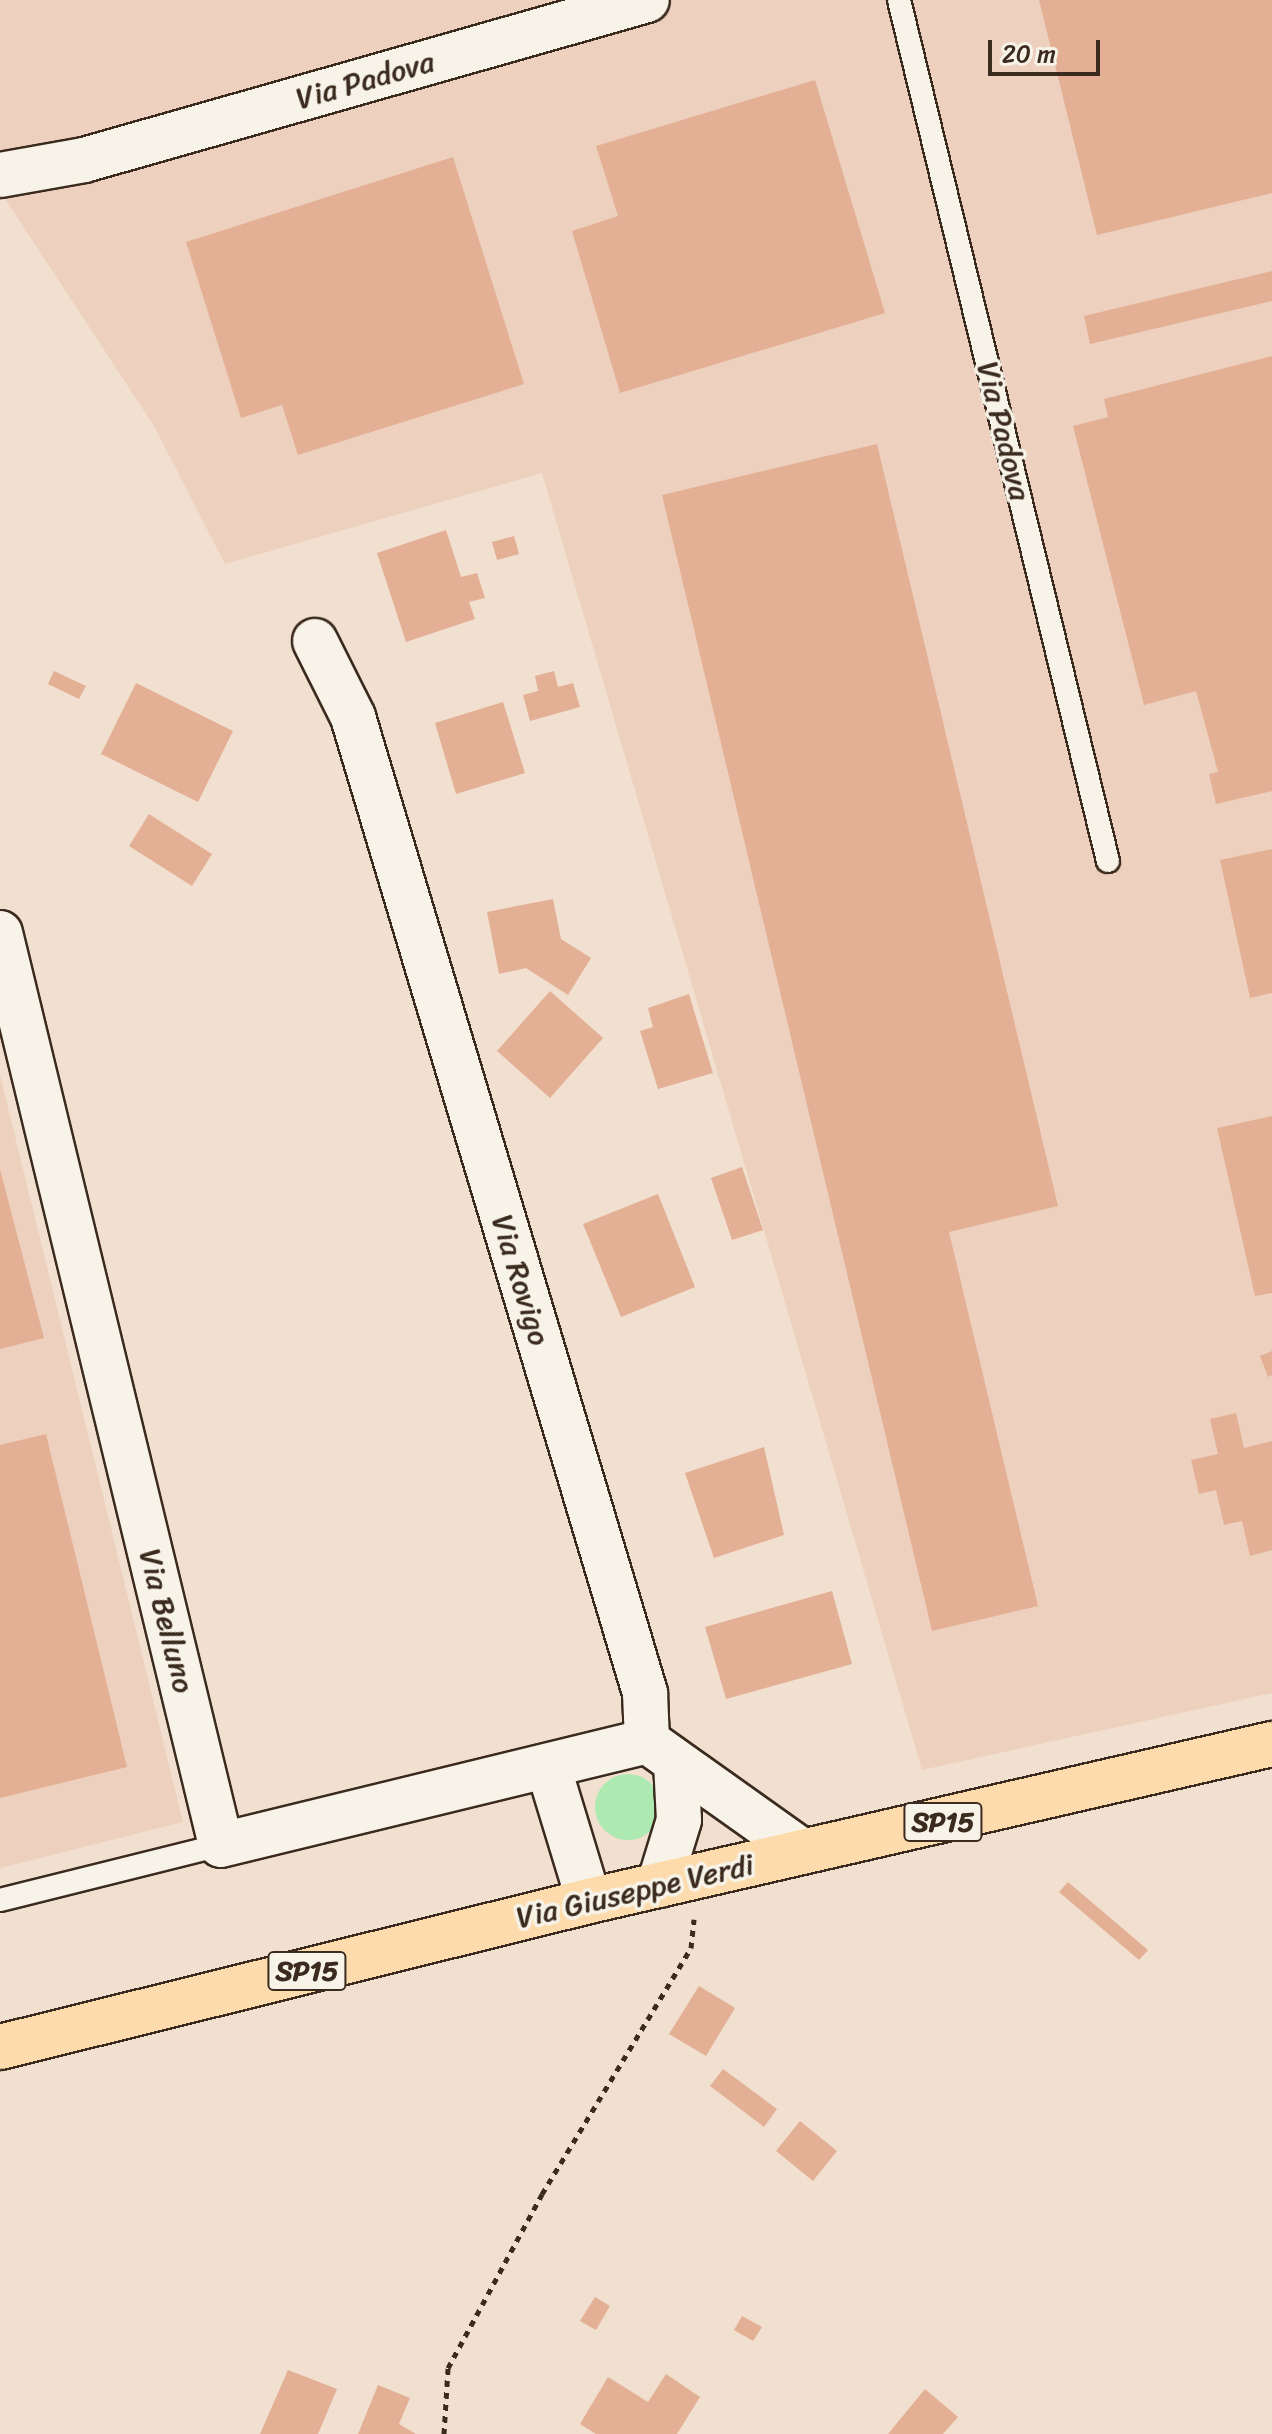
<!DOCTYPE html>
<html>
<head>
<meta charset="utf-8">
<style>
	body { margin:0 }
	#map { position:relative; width:1272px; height:2434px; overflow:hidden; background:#f1dfcf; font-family:Sriracha,sans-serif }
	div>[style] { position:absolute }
	.built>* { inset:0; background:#edd1be }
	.green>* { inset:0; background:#adeab1 }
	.round { border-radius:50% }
	.building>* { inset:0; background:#e3b095 }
	.path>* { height:5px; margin-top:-2.5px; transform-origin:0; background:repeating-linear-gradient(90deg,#3b2a1e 0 6px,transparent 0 12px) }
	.roads { filter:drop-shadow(2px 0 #3b2a1e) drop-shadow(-2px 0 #3b2a1e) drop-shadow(0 2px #3b2a1e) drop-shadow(0 -2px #3b2a1e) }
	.lane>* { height:22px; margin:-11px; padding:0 11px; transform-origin:11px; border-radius:11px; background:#f7f3e8 }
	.street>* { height:44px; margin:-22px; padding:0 22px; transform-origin:22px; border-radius:22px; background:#f7f3e8 }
	.primary>* { height:44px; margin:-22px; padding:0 22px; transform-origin:22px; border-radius:22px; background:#fedbac }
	span { translate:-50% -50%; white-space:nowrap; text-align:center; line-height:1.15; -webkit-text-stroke:7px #f7f3e8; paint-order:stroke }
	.shield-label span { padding:2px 6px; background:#f7f3e8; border:2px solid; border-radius:6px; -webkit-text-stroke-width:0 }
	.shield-label { font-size:28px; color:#3b2a1e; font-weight:700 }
	.street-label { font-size:30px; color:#3b2a1e }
	.scale { position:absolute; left:988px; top:40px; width:112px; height:36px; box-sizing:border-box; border:4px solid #3b2a1e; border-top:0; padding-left:10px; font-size:24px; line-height:28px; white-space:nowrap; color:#3b2a1e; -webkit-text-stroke:6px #f7f3e8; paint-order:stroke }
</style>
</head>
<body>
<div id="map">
	<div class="built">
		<i style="clip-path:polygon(0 0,1272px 0,1272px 1693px,922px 1770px,542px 473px,225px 564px,154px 426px,0 191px)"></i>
		<i style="clip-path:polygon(0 1075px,183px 1822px,0 1868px)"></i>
	</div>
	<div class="green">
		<i class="round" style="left:595px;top:1774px;width:66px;height:66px"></i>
	</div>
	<div class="building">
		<i style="clip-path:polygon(1039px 0,1272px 0,1272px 193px,1097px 235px)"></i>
		<i style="clip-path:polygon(815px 80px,885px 313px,620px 393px,572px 231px,618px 216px,596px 146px)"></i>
		<i style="clip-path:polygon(453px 157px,524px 384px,298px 455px,282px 405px,241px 418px,186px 242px)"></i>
		<i style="clip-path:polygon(1272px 271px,1272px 301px,1090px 344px,1084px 316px)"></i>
		<i style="clip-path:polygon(1272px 356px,1272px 791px,1216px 804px,1209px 774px,1218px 772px,1196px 691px,1144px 705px,1073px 426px,1108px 417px,1104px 399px)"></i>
		<i style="clip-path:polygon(877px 444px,1058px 1206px,949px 1232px,1038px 1606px,932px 1631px,662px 495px)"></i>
		<i style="clip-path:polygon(446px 530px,461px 577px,477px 573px,485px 598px,469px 602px,475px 619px,406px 642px,377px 553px)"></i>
		<i style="clip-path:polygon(514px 536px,519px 554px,497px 560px,492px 542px)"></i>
		<i style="clip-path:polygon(54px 671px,86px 686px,79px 699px,48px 684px)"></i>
		<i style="clip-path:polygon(554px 671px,558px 687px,573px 683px,580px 707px,530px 721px,523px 695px,538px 691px,535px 676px)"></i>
		<i style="clip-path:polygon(136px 683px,233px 731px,198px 802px,101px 754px)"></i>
		<i style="clip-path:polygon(503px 702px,525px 773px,456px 794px,435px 723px)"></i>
		<i style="clip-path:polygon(149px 814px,212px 854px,192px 886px,129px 846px)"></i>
		<i style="clip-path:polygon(1272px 849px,1272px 993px,1250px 998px,1220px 860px)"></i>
		<i style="clip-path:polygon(553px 899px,561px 939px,591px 958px,568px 995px,526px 968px,499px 974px,487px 912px)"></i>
		<i style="clip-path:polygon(550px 991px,603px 1038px,550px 1098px,497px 1051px)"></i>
		<i style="clip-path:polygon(689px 994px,713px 1073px,658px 1089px,640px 1031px,653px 1027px,648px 1008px)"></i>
		<i style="clip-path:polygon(1272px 1116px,1272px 1293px,1255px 1296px,1217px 1128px)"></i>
		<i style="clip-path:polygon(742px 1167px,763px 1230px,732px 1240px,711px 1178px)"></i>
		<i style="clip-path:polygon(0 1169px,44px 1338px,0 1349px)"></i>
		<i style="clip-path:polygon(658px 1194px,695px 1287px,621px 1317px,583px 1224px)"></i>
		<i style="clip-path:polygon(1272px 1351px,1272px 1375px,1268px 1377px,1260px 1356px)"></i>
		<i style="clip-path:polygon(1236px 1413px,1244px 1448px,1272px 1441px,1272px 1550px,1250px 1556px,1242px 1521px,1224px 1525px,1216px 1490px,1199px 1494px,1191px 1460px,1218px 1454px,1210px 1419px)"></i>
		<i style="clip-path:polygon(46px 1434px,127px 1767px,0 1798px,0 1445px)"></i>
		<i style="clip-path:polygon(764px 1447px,784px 1535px,714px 1558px,685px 1473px)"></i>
		<i style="clip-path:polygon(832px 1591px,852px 1664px,726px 1699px,705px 1627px)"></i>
		<i style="clip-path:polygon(1068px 1882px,1148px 1950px,1139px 1960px,1059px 1892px)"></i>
		<i style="clip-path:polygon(699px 1986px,735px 2008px,706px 2056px,669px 2034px)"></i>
		<i style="clip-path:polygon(723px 2069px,777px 2109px,764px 2127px,710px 2086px)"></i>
		<i style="clip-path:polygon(800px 2121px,837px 2151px,813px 2181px,776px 2151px)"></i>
		<i style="clip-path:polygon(595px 2297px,610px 2306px,596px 2330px,580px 2321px)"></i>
		<i style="clip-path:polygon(742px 2316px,762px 2327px,753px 2341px,734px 2330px)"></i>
		<i style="clip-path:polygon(288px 2370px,337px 2389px,318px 2434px,260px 2434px)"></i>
		<i style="clip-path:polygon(666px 2374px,700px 2397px,677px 2434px,596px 2434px,580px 2424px,608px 2377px,648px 2402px)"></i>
		<i style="clip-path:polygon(378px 2385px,410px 2398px,399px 2424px,416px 2434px,358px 2434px)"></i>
		<i style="clip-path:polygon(925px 2389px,958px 2417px,943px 2434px,888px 2434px)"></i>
	</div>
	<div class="path">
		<i style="left:444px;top:2434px;width:66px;rotate:-86.5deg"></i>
		<i style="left:448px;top:2368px;width:198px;rotate:-61.6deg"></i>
		<i style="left:542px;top:2194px;width:288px;rotate:-58.8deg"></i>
		<i style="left:691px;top:1948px;width:29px;rotate:-84deg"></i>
	</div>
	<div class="roads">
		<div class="lane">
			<i style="left:899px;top:0;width:886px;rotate:76.36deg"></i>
			<i style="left:0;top:1900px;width:228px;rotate:-14deg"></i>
		</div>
		<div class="street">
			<i style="left:0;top:175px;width:85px;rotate:-10.1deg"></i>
			<i style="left:84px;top:160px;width:585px;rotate:-15.86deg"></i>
			<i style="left:315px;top:641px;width:85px;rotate:63.4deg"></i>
			<i style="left:353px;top:717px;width:1019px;rotate:73.34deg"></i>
			<i style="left:645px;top:1693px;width:48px;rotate:87.6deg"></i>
			<i style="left:0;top:933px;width:938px;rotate:76.38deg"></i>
			<i style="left:221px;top:1845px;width:439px;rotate:-13.7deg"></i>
			<i style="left:647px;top:1741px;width:191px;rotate:35.4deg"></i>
			<i style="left:548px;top:1766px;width:141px;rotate:73.1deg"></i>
			<i style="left:659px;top:1885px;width:68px;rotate:-72.9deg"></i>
			<i style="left:679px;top:1820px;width:57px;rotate:-93deg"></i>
		</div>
		<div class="primary">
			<i style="left:0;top:2047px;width:607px;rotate:-13.92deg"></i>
			<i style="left:589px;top:1901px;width:701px;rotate:-12.95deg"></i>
		</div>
	</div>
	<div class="shield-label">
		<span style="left:943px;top:1822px">SP15</span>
		<span style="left:307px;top:1971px">SP15</span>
	</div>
	<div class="street-label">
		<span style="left:365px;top:80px;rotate:-16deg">Via Padova</span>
		<span style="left:1004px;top:431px;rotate:76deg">Via Padova</span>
		<span style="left:521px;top:1280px;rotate:73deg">Via Rovigo</span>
		<span style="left:167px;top:1621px;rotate:76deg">Via Belluno</span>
		<span style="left:635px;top:1891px;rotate:-13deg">Via Giuseppe Verdi</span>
	</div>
	<div class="scale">20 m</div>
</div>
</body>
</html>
